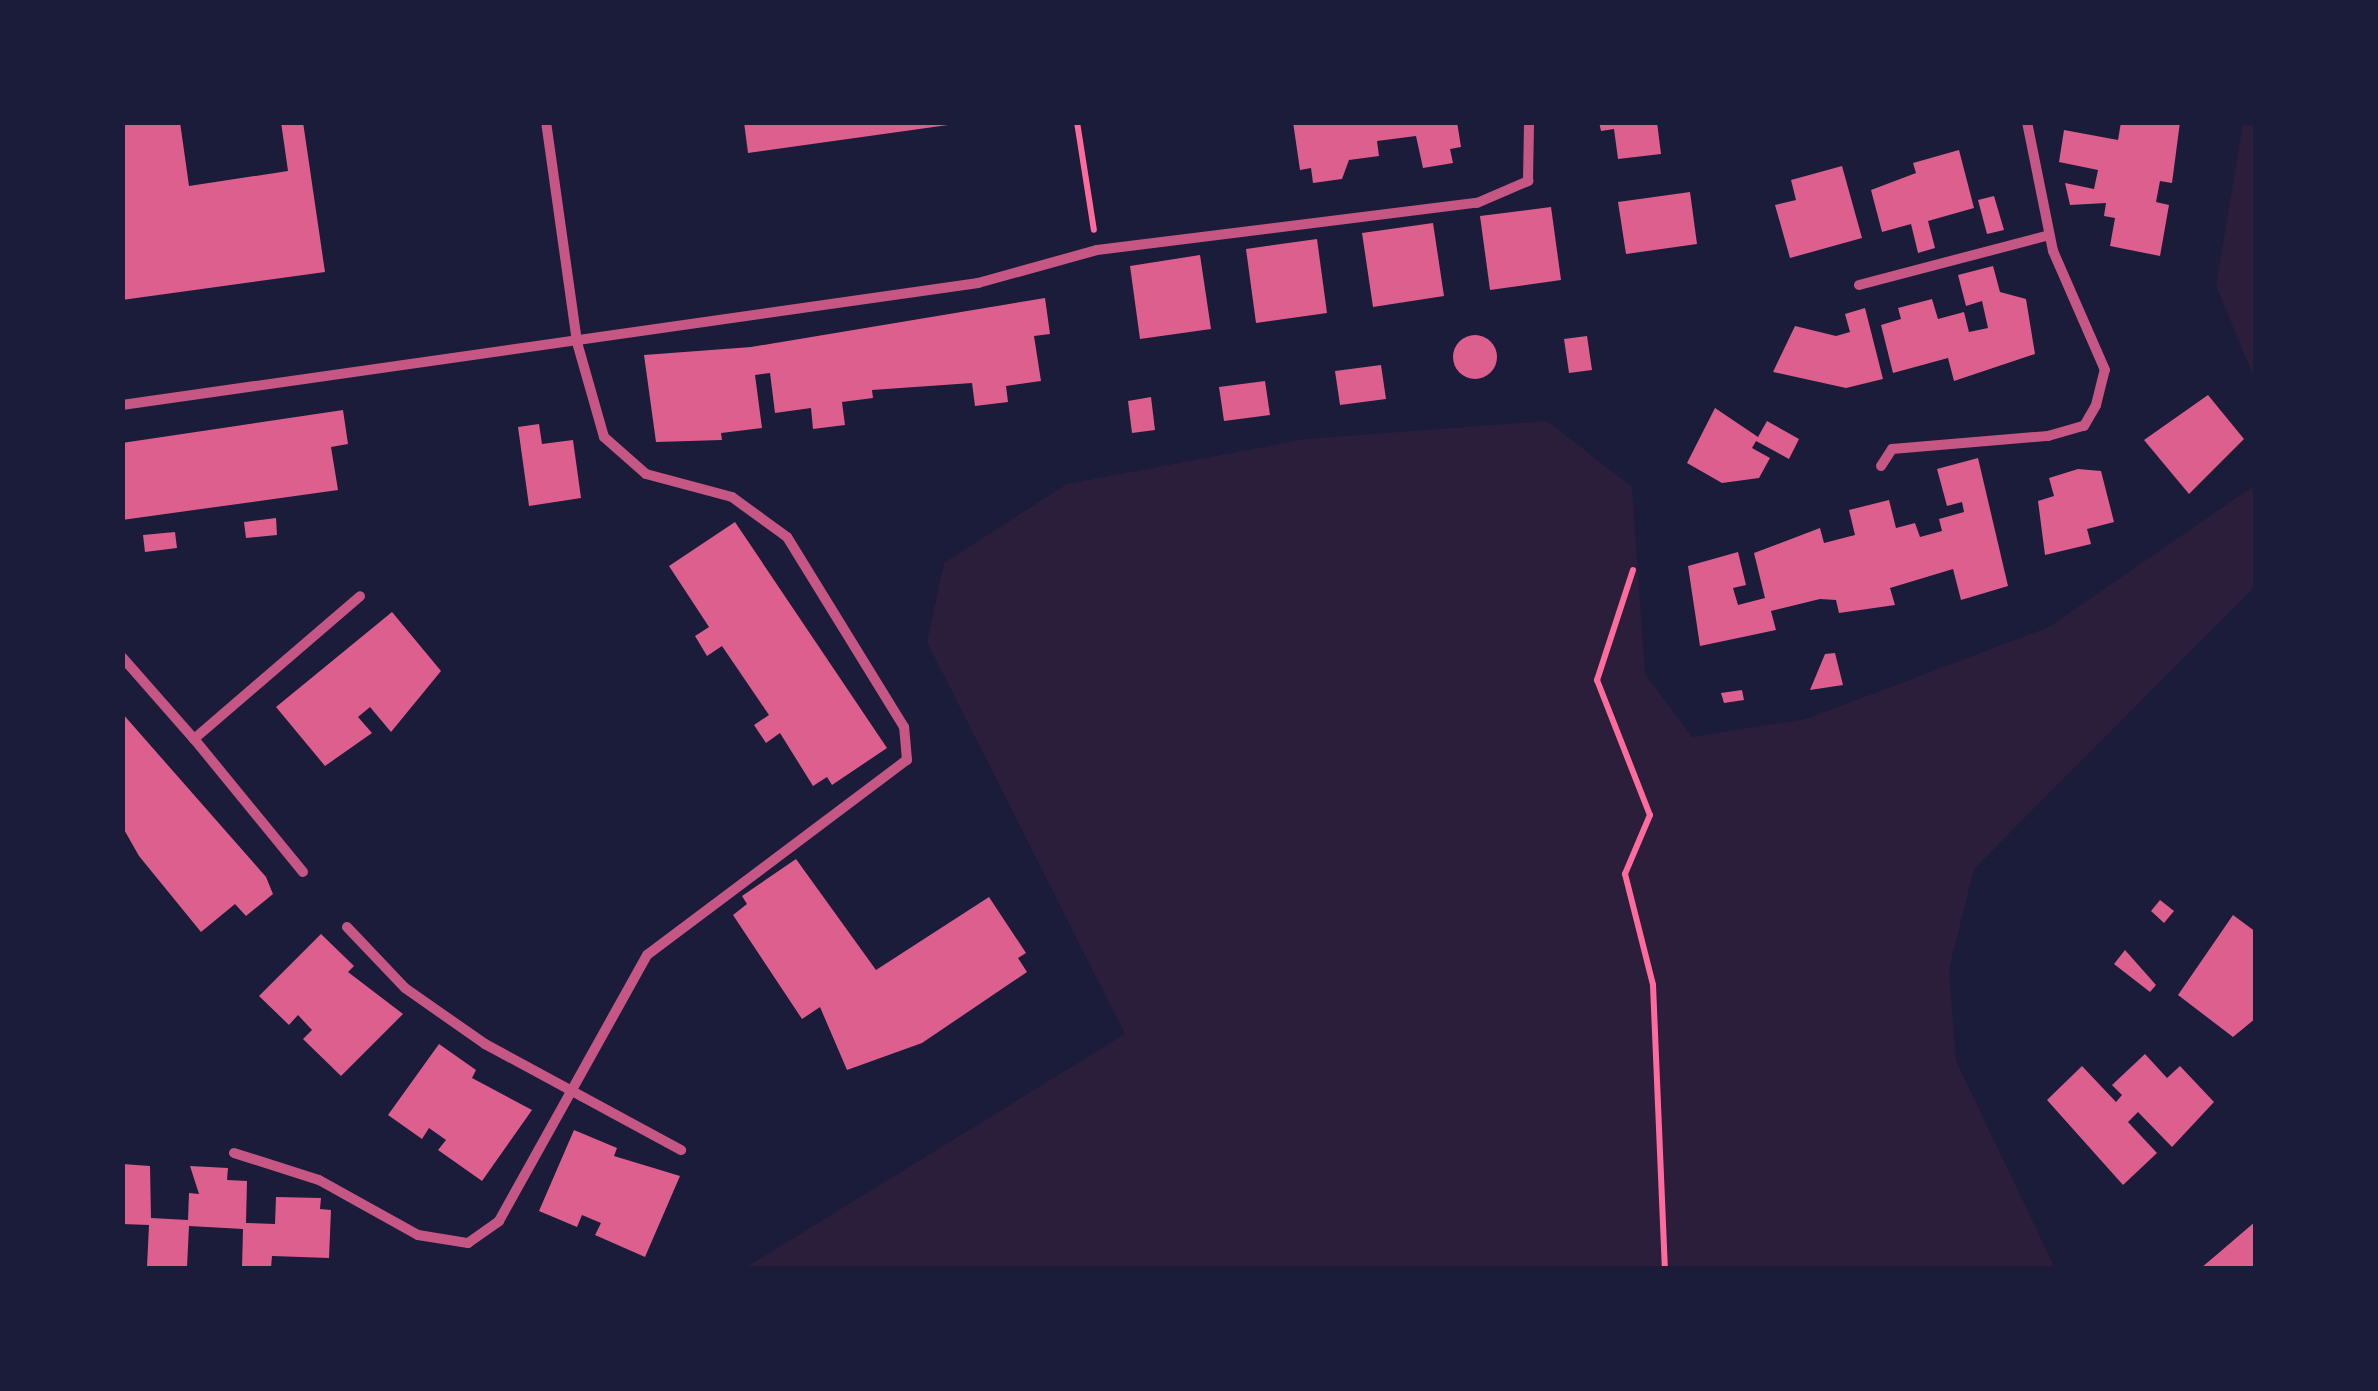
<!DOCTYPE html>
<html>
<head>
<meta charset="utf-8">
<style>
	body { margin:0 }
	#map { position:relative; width:2378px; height:1391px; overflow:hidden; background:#1b1b3a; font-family:Arial,sans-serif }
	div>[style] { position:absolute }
	.green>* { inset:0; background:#2a1e3b }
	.building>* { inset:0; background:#dd5f8e }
	.round { border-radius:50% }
	.path>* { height:6px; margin:-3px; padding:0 3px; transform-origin:3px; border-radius:3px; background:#ff6b9d }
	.minor>* { height:10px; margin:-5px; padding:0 5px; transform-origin:5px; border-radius:5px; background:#c65784 }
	span { translate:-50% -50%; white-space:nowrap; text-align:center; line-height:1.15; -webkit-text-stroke:10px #1b1b3a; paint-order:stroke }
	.frame { position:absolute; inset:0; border:125px solid #1b1b3a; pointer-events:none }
</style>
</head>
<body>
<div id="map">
	<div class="green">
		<i style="clip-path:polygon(2243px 123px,2255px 123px,2255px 380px,2216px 286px)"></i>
		<i style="clip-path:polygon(1547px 421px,1632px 487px,1645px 674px,1692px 737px,1806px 719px,2049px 627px,2255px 485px,2255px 586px,1974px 869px,1949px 969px,1956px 1061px,2055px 1268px,745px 1268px,1125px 1034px,927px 642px,944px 563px,1067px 484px,1306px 439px)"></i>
	</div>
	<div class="building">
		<i style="clip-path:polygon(122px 122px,180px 122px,189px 186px,288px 171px,281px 122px,303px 122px,325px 272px,122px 300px)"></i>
		<i style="clip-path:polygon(744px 122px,948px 122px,948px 125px,748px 153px)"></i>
		<i style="clip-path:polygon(1293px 122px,1457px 122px,1461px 147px,1450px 149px,1453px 163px,1423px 168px,1416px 136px,1377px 141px,1379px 156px,1349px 160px,1342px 179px,1313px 183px,1311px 168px,1300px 170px)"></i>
		<i style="clip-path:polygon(1599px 122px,1657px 122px,1661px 154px,1618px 159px,1614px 129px,1601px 131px)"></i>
		<i style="clip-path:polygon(2121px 122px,2180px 122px,2172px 183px,2160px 181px,2156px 202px,2169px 205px,2160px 256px,2110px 246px,2115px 218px,2104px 216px,2106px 203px,2070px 205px,2065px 183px,2094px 189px,2098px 170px,2059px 162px,2064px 130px,2118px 140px)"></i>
		<i style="clip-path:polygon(1959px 150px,1974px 208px,1928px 221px,1935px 248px,1918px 253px,1911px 224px,1882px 232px,1871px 190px,1916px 173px,1913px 163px)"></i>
		<i style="clip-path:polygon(1842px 166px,1862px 238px,1790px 258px,1775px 205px,1796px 200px,1791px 180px)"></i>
		<i style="clip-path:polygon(1690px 192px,1697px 244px,1626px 254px,1618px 202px)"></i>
		<i style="clip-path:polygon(1994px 196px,2004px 230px,1987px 234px,1978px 200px)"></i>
		<i style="clip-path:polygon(1551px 207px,1561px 280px,1490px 290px,1480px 216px)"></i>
		<i style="clip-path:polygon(1433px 223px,1444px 296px,1373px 307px,1362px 233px)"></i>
		<i style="clip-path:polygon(1317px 239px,1327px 313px,1256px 323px,1246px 249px)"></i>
		<i style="clip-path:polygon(1200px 255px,1211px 329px,1140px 339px,1130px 266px)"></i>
		<i style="clip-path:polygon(1993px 266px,2000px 292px,2026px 299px,2035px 354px,1954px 381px,1948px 358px,1893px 373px,1881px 325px,1901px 319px,1898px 308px,1932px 299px,1938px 319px,1964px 312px,1969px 332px,1988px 328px,1982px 301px,1966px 306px,1958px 275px)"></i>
		<i style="clip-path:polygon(1045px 298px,1050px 334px,1034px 336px,1041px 381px,1006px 386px,1008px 402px,975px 406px,972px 383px,872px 390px,873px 398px,842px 402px,845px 425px,813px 429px,811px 408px,775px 413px,770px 373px,755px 375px,762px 428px,721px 433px,722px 440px,656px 442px,644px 355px,751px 347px)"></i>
		<i style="clip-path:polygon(1865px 308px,1883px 379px,1846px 388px,1773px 372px,1795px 326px,1836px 336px,1850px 332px,1845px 314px)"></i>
		<i class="round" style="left:1453px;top:335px;width:44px;height:44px"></i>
		<i style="clip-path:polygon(1587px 336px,1592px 370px,1569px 373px,1564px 339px)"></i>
		<i style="clip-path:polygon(1381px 365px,1386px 399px,1340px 405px,1335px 371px)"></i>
		<i style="clip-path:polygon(1265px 381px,1270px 415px,1224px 421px,1219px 387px)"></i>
		<i style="clip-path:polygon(2208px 395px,2244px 439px,2189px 494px,2144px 440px)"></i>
		<i style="clip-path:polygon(1151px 397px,1155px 430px,1132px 433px,1128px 401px)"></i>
		<i style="clip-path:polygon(1715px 408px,1758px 437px,1767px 421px,1799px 439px,1789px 459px,1756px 441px,1752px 448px,1770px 458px,1759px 478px,1722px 483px,1687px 463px)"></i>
		<i style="clip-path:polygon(343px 410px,348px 444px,331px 447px,338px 490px,122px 520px,122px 443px)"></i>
		<i style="clip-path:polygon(539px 424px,542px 444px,573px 440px,581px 498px,529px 506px,518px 427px)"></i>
		<i style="clip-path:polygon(1978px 458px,2008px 586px,1961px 600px,1953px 569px,1890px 588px,1895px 605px,1839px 613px,1836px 600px,1820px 599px,1771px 611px,1776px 630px,1700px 646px,1688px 566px,1738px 552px,1746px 585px,1733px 588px,1738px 605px,1765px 598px,1754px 553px,1820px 528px,1824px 543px,1855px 535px,1849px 510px,1889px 500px,1896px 528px,1915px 523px,1920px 537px,1942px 531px,1939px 519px,1964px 512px,1962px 502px,1947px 506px,1937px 469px)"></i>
		<i style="clip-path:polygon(2078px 469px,2101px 471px,2114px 522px,2087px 529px,2091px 544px,2045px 555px,2038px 501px,2054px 496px,2049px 478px)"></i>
		<i style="clip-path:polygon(276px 518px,277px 535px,246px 538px,244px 522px)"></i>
		<i style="clip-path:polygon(735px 522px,887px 748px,832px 785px,827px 777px,813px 786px,780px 733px,766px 743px,754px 725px,769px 715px,722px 646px,707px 656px,695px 636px,709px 627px,669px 566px)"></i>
		<i style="clip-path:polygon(175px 532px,177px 548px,145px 552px,143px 535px)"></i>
		<i style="clip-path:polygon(392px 612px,441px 671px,391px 732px,370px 707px,358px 717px,372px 733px,325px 766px,276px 707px)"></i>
		<i style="clip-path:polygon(1835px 653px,1843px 685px,1810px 690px,1825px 654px)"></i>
		<i style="clip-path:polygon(1742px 690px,1744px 700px,1724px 703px,1721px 693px)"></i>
		<i style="clip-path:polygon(122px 713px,266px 877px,273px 894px,246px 916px,235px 904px,201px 932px,139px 856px,122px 826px)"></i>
		<i style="clip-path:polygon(796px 859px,876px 970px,989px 897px,1026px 953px,1018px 958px,1027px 972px,922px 1043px,847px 1070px,820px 1007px,802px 1019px,733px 915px,747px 904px,742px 896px)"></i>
		<i style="clip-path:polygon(2160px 900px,2174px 911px,2164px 923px,2151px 911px)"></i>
		<i style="clip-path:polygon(2233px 915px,2256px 932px,2256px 1018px,2233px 1037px,2178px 995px)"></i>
		<i style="clip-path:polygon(321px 934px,354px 966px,348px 972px,403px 1014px,341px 1076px,303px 1039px,312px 1030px,298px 1015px,289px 1025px,259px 996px)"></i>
		<i style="clip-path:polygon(2125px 950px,2156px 985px,2150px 992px,2114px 964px)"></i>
		<i style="clip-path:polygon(439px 1044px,476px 1070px,472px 1078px,532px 1110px,482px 1181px,438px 1150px,446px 1140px,429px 1128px,422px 1139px,388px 1115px)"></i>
		<i style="clip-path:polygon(2145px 1054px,2167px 1078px,2180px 1066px,2214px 1102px,2172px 1147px,2138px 1112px,2128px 1122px,2157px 1153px,2123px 1185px,2047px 1100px,2082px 1066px,2116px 1102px,2122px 1095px,2112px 1085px)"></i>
		<i style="clip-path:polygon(574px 1130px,617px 1148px,614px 1156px,680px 1176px,645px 1257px,595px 1235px,601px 1223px,582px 1215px,577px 1227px,539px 1211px)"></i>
		<i style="clip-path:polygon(122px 1164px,150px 1166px,151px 1218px,188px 1220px,189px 1193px,199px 1194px,190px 1166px,228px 1168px,227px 1180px,247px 1181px,246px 1223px,275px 1224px,276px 1197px,321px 1198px,320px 1209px,331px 1210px,329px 1258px,272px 1256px,271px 1268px,242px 1268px,243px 1229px,189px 1226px,187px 1268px,147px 1267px,149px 1225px,122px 1224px)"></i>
		<i style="clip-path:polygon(2256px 1221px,2256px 1268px,2201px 1268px,2221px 1251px)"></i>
	</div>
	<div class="path">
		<i style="left:1077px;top:122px;width:109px;rotate:81.1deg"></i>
		<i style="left:1633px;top:570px;width:116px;rotate:108.1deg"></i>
		<i style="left:1597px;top:680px;width:145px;rotate:68.6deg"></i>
		<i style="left:1650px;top:815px;width:64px;rotate:113deg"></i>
		<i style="left:1625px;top:874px;width:114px;rotate:75.8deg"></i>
		<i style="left:1653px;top:985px;width:283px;rotate:87.6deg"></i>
	</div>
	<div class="minor">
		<i style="left:1859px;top:285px;width:196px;rotate:-14.7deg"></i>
		<i style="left:122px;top:405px;width:865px;rotate:-8.11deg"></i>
		<i style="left:978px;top:283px;width:123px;rotate:-15.5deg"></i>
		<i style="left:1097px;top:250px;width:383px;rotate:-7.1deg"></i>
		<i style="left:1477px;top:203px;width:56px;rotate:-23.3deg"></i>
		<i style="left:1528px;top:181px;width:59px;rotate:-89deg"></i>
		<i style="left:1881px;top:466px;width:20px;rotate:-57deg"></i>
		<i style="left:1892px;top:449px;width:157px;rotate:-4.8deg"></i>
		<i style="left:2048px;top:436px;width:37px;rotate:-16deg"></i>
		<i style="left:2084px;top:426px;width:24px;rotate:-60deg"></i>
		<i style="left:2096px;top:405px;width:36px;rotate:-76deg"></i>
		<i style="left:2105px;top:370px;width:130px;rotate:-113.6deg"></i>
		<i style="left:2053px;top:251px;width:132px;rotate:-101.4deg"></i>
		<i style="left:122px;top:657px;width:109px;rotate:48.7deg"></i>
		<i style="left:303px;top:872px;width:172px;rotate:-129.3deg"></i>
		<i style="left:194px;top:739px;width:219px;rotate:-40.7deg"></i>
		<i style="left:347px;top:927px;width:84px;rotate:46.4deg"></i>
		<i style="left:405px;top:988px;width:98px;rotate:35deg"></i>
		<i style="left:485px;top:1044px;width:223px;rotate:28.4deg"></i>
		<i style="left:234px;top:1153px;width:89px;rotate:17.6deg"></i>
		<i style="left:319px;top:1180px;width:113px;rotate:29.1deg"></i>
		<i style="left:418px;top:1235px;width:51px;rotate:9.1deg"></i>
		<i style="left:468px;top:1243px;width:38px;rotate:-35deg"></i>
		<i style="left:499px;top:1221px;width:304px;rotate:-60.9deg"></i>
		<i style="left:647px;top:955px;width:325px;rotate:-36.9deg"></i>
		<i style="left:907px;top:760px;width:33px;rotate:-95deg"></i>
		<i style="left:904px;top:727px;width:223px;rotate:-121.6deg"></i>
		<i style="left:787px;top:537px;width:68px;rotate:-144deg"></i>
		<i style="left:732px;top:497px;width:89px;rotate:-165deg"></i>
		<i style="left:646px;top:474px;width:56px;rotate:-138.6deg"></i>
		<i style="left:604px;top:437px;width:99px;rotate:-105.9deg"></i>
		<i style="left:577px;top:342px;width:222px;rotate:-98deg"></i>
	</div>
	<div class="frame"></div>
</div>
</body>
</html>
